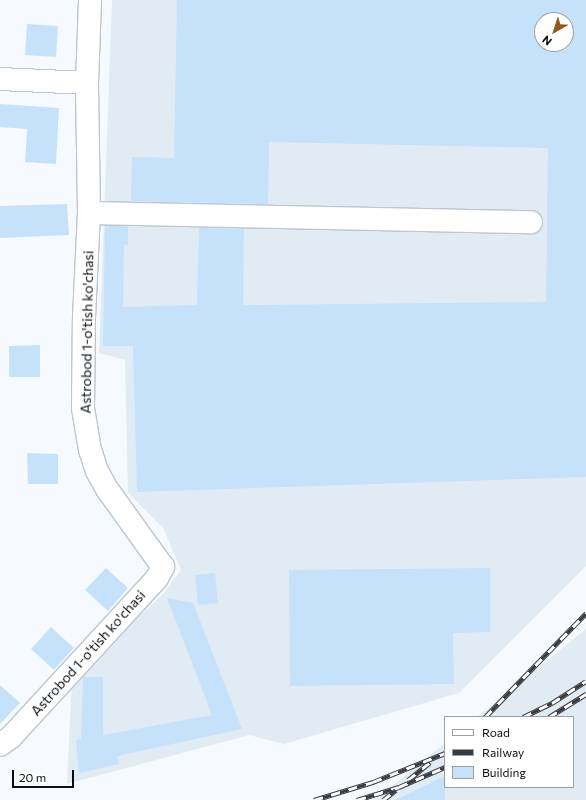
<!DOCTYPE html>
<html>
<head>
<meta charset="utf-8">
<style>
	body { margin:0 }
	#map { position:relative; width:586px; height:800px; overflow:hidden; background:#f6fafe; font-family:Commissioner,sans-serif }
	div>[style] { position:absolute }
	.built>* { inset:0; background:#e1ebf3 }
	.building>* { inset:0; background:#c6e2fa }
	.roads { filter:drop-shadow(1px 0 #bdc6ce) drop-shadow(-1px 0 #bdc6ce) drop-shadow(0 1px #bdc6ce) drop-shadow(0 -1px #bdc6ce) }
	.minor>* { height:22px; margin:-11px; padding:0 11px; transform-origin:11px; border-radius:11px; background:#fff }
	.rail>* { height:4.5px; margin-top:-2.25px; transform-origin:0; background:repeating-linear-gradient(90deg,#fff 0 9px,#383b3f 0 18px); box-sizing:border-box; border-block:1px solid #383b3f }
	span { translate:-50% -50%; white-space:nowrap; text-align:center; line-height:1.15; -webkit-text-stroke:4px #fff; paint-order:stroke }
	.street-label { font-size:14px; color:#0b0e11 }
	.legend { position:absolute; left:444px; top:716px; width:130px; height:72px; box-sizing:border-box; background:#fff; border:1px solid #9d9fa0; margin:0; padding:5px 7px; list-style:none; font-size:12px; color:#0b0e11 }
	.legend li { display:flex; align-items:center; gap:8px; height:20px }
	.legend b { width:20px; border:1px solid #9d9fa0 }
	.north { position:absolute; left:534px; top:12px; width:40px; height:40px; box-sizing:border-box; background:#fff; border:1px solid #9d9fa0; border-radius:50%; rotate:219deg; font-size:11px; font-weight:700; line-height:16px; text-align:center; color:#0b0e11 }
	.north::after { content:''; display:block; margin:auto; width:14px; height:18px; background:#95561c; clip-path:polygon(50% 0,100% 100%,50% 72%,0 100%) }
	.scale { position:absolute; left:12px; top:770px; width:62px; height:18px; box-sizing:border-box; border:2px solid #0b0e11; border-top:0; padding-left:5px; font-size:12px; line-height:14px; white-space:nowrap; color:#0b0e11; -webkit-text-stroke:3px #fff; paint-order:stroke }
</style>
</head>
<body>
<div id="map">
	<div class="built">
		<i style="clip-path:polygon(evenodd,112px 0,586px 0,586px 566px,459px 693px,284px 744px,249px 735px,67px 784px,72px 679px,163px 594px,181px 570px,163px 528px,128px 493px,125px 360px,99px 353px,112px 0,542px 20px,566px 20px,566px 44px,542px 44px,542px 20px)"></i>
		<i style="clip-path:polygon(586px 629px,586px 800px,375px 800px,445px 743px,445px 787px,573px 787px,573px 717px,477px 717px)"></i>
	</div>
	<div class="building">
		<i style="clip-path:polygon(evenodd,177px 0,586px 0,586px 477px,137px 492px,133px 346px,103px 346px,105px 226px,128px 226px,128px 245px,124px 244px,123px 307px,197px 305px,199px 228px,244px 229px,243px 305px,546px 302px,548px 148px,269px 142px,268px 204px,131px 201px,132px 157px,174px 158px,177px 0,542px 20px,566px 20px,566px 44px,542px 44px,542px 20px)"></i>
		<i style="clip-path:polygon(27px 24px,58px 26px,56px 57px,25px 55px)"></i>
		<i style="clip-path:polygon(0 104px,59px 108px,56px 164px,25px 162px,27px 129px,0 127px)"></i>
		<i style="clip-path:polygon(67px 204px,69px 235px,0 238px,0 206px)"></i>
		<i style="clip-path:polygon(40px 345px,40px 377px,9px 377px,9px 346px)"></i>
		<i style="clip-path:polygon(27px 453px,58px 454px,58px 484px,28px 484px)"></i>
		<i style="clip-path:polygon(106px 568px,128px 588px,108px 611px,85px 590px)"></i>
		<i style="clip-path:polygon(490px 568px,490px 632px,453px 633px,454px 684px,290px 686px,289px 570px)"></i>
		<i style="clip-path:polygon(215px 573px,218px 603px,198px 605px,195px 575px)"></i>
		<i style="clip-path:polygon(167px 598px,193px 603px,242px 729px,117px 756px,119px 764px,79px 773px,76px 740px,81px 739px,83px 677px,103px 677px,103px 735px,212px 715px)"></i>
		<i style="clip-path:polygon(51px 627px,74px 648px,54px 670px,31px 649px)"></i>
		<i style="clip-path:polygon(0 685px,20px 703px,0 724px)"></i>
		<i style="clip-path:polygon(445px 776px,445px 800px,395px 800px)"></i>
	</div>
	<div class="roads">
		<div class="minor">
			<i style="left:0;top:79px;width:87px;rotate:2.6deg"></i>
			<i style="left:89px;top:213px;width:442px;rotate:1.2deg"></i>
			<i style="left:0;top:745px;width:14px;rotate:-36deg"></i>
			<i style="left:11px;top:737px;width:216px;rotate:-47.4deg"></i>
			<i style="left:157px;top:578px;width:13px;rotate:-61deg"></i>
			<i style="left:163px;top:567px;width:96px;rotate:-125.7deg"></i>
			<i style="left:107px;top:489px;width:21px;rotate:-119deg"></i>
			<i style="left:97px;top:471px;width:22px;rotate:-108deg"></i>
			<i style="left:90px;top:450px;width:43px;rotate:-99.5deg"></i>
			<i style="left:83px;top:408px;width:90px;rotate:-89.4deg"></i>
			<i style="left:84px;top:318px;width:105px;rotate:-87.3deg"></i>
			<i style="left:89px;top:213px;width:130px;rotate:-90.9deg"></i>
			<i style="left:87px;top:83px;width:83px;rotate:-87.9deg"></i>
		</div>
	</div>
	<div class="rail">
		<i style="left:485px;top:717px;width:145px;rotate:-45.8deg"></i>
		<i style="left:523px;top:717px;width:32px;rotate:-26deg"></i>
		<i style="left:552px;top:703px;width:40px;rotate:-32.9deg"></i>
		<i style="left:549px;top:717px;width:44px;rotate:-31.9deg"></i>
		<i style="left:408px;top:780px;width:28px;rotate:-39deg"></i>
		<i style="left:314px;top:800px;width:62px;rotate:-17deg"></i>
		<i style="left:373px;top:782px;width:78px;rotate:-21.9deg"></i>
		<i style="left:357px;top:800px;width:44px;rotate:-17.2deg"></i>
		<i style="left:399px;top:787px;width:50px;rotate:-23.5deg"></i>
		<i style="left:383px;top:800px;width:16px;rotate:-38deg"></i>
	</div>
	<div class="street-label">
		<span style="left:87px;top:332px;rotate:-89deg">Astrobod 1-o'tish ko'chasi</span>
		<span style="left:88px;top:653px;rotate:-48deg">Astrobod 1-o'tish ko'chasi</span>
	</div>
	<ul class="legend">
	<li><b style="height:5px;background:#fff"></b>Road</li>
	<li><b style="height:5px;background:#383b3f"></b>Railway</li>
	<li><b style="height:11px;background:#c6e2fa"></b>Building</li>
	</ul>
	<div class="north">N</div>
	<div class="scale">20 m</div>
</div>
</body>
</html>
